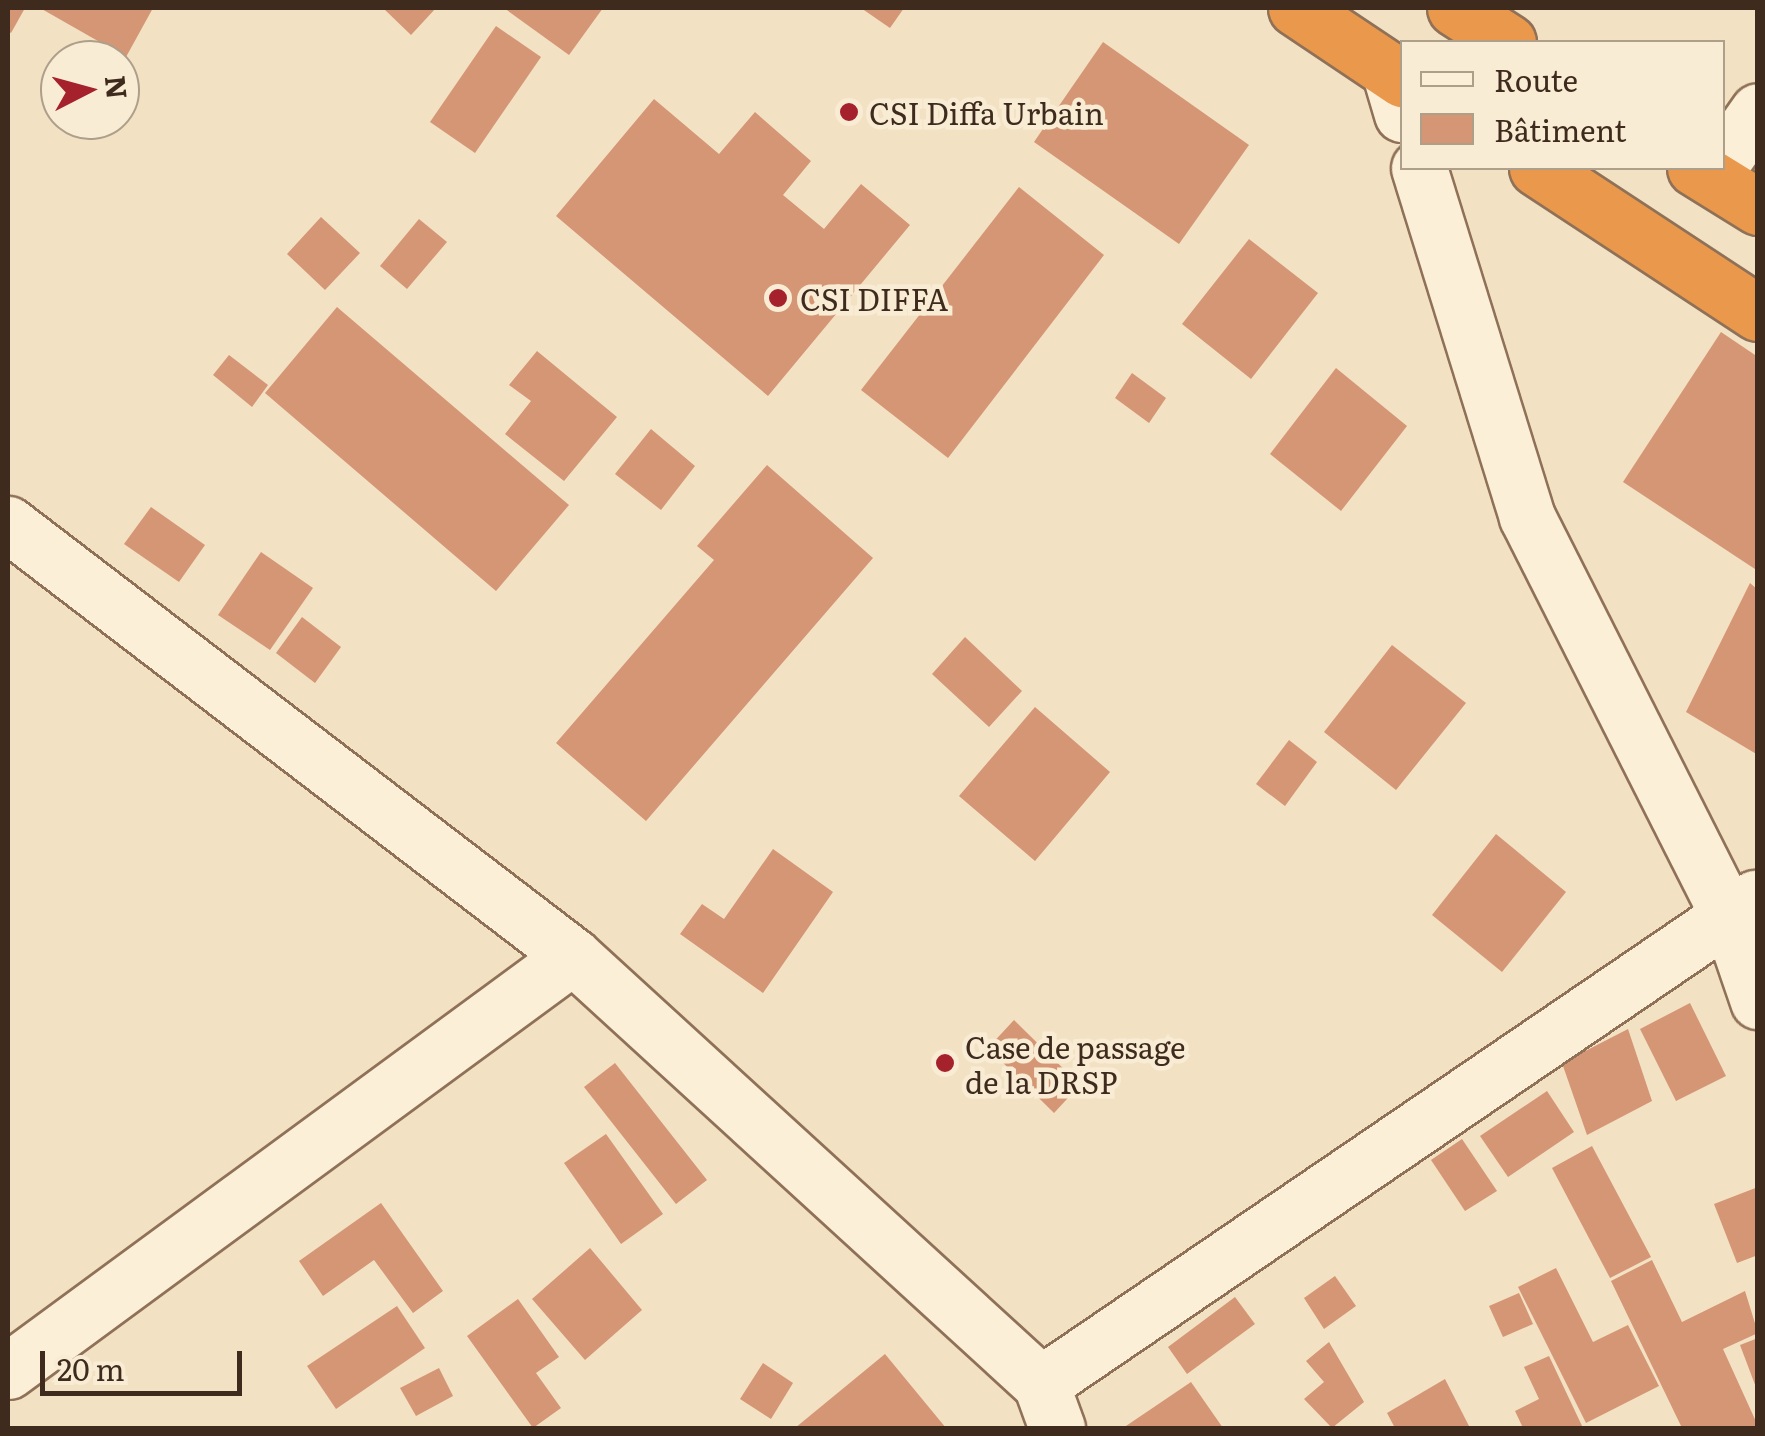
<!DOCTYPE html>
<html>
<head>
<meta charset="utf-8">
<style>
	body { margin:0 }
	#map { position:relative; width:1765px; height:1436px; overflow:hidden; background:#f3e1c3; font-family:Literata,serif }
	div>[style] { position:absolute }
	.building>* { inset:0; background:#d49675 }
	.roads { filter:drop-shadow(2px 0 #8f7158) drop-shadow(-2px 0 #8f7158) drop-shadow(0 2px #8f7158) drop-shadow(0 -2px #8f7158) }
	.street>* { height:55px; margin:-27.5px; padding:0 27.5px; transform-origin:27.5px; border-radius:27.5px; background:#fcefd8 }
	.highway>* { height:55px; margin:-27.5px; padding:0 27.5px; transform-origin:27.5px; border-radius:27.5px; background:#ea994c }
	.dots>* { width:28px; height:28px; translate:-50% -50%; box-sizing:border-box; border:5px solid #f9ecd4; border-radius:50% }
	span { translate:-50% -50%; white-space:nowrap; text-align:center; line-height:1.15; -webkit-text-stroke:9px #f9ecd4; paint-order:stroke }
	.poi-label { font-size:30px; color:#3e2b1d }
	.left { translate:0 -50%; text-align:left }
	.frame { position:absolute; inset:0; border:10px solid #3e2b1d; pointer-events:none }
	.legend { position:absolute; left:1400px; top:40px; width:325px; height:130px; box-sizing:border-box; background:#f9ecd4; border:2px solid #ae9f8b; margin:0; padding:12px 18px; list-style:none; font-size:30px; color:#3e2b1d }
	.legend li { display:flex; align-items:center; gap:20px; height:50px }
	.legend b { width:50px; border:2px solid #ae9f8b }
	.north { position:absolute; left:40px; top:40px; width:100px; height:100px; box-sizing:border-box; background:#f9ecd4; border:2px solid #ae9f8b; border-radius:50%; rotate:84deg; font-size:28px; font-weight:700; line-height:40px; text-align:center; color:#3e2b1d }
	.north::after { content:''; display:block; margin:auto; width:35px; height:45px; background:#a5212c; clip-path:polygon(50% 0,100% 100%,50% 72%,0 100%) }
	.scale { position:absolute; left:40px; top:1351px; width:202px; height:45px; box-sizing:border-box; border:5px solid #3e2b1d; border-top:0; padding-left:12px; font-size:30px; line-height:35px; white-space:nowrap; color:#3e2b1d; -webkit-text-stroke:8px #f9ecd4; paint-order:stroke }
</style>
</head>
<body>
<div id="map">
	<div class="building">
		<i style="clip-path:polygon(8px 8px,25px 8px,11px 33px,8px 31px)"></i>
		<i style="clip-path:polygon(40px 8px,153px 8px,126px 57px)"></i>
		<i style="clip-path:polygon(383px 8px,436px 8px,411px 35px)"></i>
		<i style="clip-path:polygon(504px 8px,603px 8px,569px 55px)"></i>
		<i style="clip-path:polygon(861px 8px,904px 8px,890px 28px)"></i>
		<i style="clip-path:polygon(496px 26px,541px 57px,475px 153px,430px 122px)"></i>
		<i style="clip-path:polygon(1103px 42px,1249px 145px,1179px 244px,1034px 142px)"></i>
		<i style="clip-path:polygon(654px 99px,719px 154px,755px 112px,811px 161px,783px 195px,824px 229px,861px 184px,910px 225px,768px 396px,556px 216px)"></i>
		<i style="clip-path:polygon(1019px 187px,1104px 255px,948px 458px,861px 390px)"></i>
		<i style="clip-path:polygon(321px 217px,360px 253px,325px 290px,287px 254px)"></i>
		<i style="clip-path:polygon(419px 219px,447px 242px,407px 289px,380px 266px)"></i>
		<i style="clip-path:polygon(1249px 239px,1318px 293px,1251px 379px,1182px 324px)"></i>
		<i style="clip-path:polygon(337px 307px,569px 505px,496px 591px,265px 393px)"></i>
		<i style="clip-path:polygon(1721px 332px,1758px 357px,1758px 571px,1623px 482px)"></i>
		<i style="clip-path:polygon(537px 351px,617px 417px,564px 481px,505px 434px,531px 401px,509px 385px)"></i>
		<i style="clip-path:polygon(229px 355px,268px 385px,252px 407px,213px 375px)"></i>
		<i style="clip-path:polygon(1336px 368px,1407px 426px,1341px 511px,1270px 454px)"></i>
		<i style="clip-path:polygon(1132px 373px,1166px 398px,1149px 423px,1115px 398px)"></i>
		<i style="clip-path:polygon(651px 429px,695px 466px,661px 510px,615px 474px)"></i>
		<i style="clip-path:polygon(767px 465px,873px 558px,646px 821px,556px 743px,714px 560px,697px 546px)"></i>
		<i style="clip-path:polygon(151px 507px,205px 545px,179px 582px,124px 544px)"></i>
		<i style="clip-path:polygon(261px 552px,313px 588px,270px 650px,218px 615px)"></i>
		<i style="clip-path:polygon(1750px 583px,1758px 590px,1758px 755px,1686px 712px)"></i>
		<i style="clip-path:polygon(302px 617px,341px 647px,315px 683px,276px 653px)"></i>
		<i style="clip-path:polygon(965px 637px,1022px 691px,989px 727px,932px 674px)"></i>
		<i style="clip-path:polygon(1392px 645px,1466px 703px,1396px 790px,1324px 732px)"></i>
		<i style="clip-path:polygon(1035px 707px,1110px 772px,1035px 861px,959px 796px)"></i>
		<i style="clip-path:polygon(1289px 740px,1317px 762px,1285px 806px,1256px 784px)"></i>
		<i style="clip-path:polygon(1496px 834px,1566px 892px,1502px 972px,1432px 915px)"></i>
		<i style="clip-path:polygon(773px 849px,833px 892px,763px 993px,680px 934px,702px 904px,724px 919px)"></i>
		<i style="clip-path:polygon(1690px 1003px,1726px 1076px,1676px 1101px,1640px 1029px)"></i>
		<i style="clip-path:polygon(1014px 1020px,1080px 1085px,1054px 1113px,988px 1048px)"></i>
		<i style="clip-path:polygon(1628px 1029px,1652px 1101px,1587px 1135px,1562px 1063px)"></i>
		<i style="clip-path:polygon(615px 1063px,707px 1180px,676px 1204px,584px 1087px)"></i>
		<i style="clip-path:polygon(1547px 1091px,1574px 1132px,1508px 1177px,1480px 1136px)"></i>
		<i style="clip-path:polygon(606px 1134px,663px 1214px,621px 1244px,564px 1163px)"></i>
		<i style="clip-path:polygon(1462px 1139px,1497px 1191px,1465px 1211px,1431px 1160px)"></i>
		<i style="clip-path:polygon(1592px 1146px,1651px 1257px,1610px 1278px,1552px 1168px)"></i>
		<i style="clip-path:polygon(1758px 1187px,1758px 1255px,1737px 1263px,1714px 1204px)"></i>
		<i style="clip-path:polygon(381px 1203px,443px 1291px,413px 1313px,374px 1260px,323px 1296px,299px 1261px)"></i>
		<i style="clip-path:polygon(590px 1248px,642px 1310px,585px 1360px,532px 1299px)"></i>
		<i style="clip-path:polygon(1652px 1260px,1682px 1322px,1745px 1291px,1758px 1333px,1723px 1349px,1758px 1426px,1682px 1428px,1611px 1281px)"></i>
		<i style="clip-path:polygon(1556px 1268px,1593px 1342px,1628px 1325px,1659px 1386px,1586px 1423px,1518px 1287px)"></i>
		<i style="clip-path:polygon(1335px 1276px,1356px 1306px,1324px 1329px,1304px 1298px)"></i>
		<i style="clip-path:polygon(1519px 1293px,1533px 1324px,1503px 1337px,1489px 1306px)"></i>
		<i style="clip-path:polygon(1235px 1297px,1255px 1324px,1187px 1374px,1168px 1347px)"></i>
		<i style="clip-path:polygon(518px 1299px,559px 1357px,536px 1373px,561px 1408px,533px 1428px,467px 1336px)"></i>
		<i style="clip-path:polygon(397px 1306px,425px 1348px,336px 1409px,307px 1366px)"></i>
		<i style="clip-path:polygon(1758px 1338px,1758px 1390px,1757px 1390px,1740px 1345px)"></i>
		<i style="clip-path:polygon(1329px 1342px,1364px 1402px,1332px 1428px,1304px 1399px,1324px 1382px,1306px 1361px)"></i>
		<i style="clip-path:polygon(885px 1354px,946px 1428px,795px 1428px)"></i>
		<i style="clip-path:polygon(1549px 1356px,1583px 1428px,1523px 1428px,1515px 1411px,1539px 1399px,1524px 1367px)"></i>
		<i style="clip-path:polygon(763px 1363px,793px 1383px,771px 1419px,740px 1399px)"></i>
		<i style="clip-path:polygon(439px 1368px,453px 1396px,416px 1416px,400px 1388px)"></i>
		<i style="clip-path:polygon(1445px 1379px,1470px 1428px,1395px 1428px,1387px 1413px)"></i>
		<i style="clip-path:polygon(1191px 1382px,1223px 1428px,1123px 1428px)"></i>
	</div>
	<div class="roads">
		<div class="street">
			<i style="left:1389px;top:70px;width:46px;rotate:73.5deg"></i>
			<i style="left:1722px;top:162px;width:62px;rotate:-54.8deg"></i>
			<i style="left:1419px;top:168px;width:365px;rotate:72.8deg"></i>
			<i style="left:1527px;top:517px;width:450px;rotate:63.2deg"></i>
			<i style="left:1730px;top:919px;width:87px;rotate:71.1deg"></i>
			<i style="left:8px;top:524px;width:711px;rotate:37.4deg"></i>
			<i style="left:573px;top:956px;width:634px;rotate:42.44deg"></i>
			<i style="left:1041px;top:1384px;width:47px;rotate:70deg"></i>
			<i style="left:8px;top:1371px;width:701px;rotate:-36.3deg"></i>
			<i style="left:1041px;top:1384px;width:864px;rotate:-34.24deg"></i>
		</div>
		<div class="highway">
			<i style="left:1296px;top:8px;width:128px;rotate:33.8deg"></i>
			<i style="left:1455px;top:8px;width:63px;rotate:32.7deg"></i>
			<i style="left:1537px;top:168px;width:264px;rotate:33.3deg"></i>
			<i style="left:1695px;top:168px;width:74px;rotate:31.8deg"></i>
		</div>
	</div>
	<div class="dots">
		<i style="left:849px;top:112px;background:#a5212c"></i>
		<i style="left:778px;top:298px;background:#a5212c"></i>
		<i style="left:945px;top:1063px;background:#a5212c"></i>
	</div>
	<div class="poi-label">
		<span class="left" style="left:869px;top:112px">CSI Diffa Urbain</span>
		<span class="left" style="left:800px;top:298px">CSI DIFFA</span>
		<span class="left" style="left:965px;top:1063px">Case de passage<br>de la DRSP</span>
	</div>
	<div class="frame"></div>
	<ul class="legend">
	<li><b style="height:12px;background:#fcefd8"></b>Route</li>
	<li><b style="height:28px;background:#d49675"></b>Bâtiment</li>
	</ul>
	<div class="north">N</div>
	<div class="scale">20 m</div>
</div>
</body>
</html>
